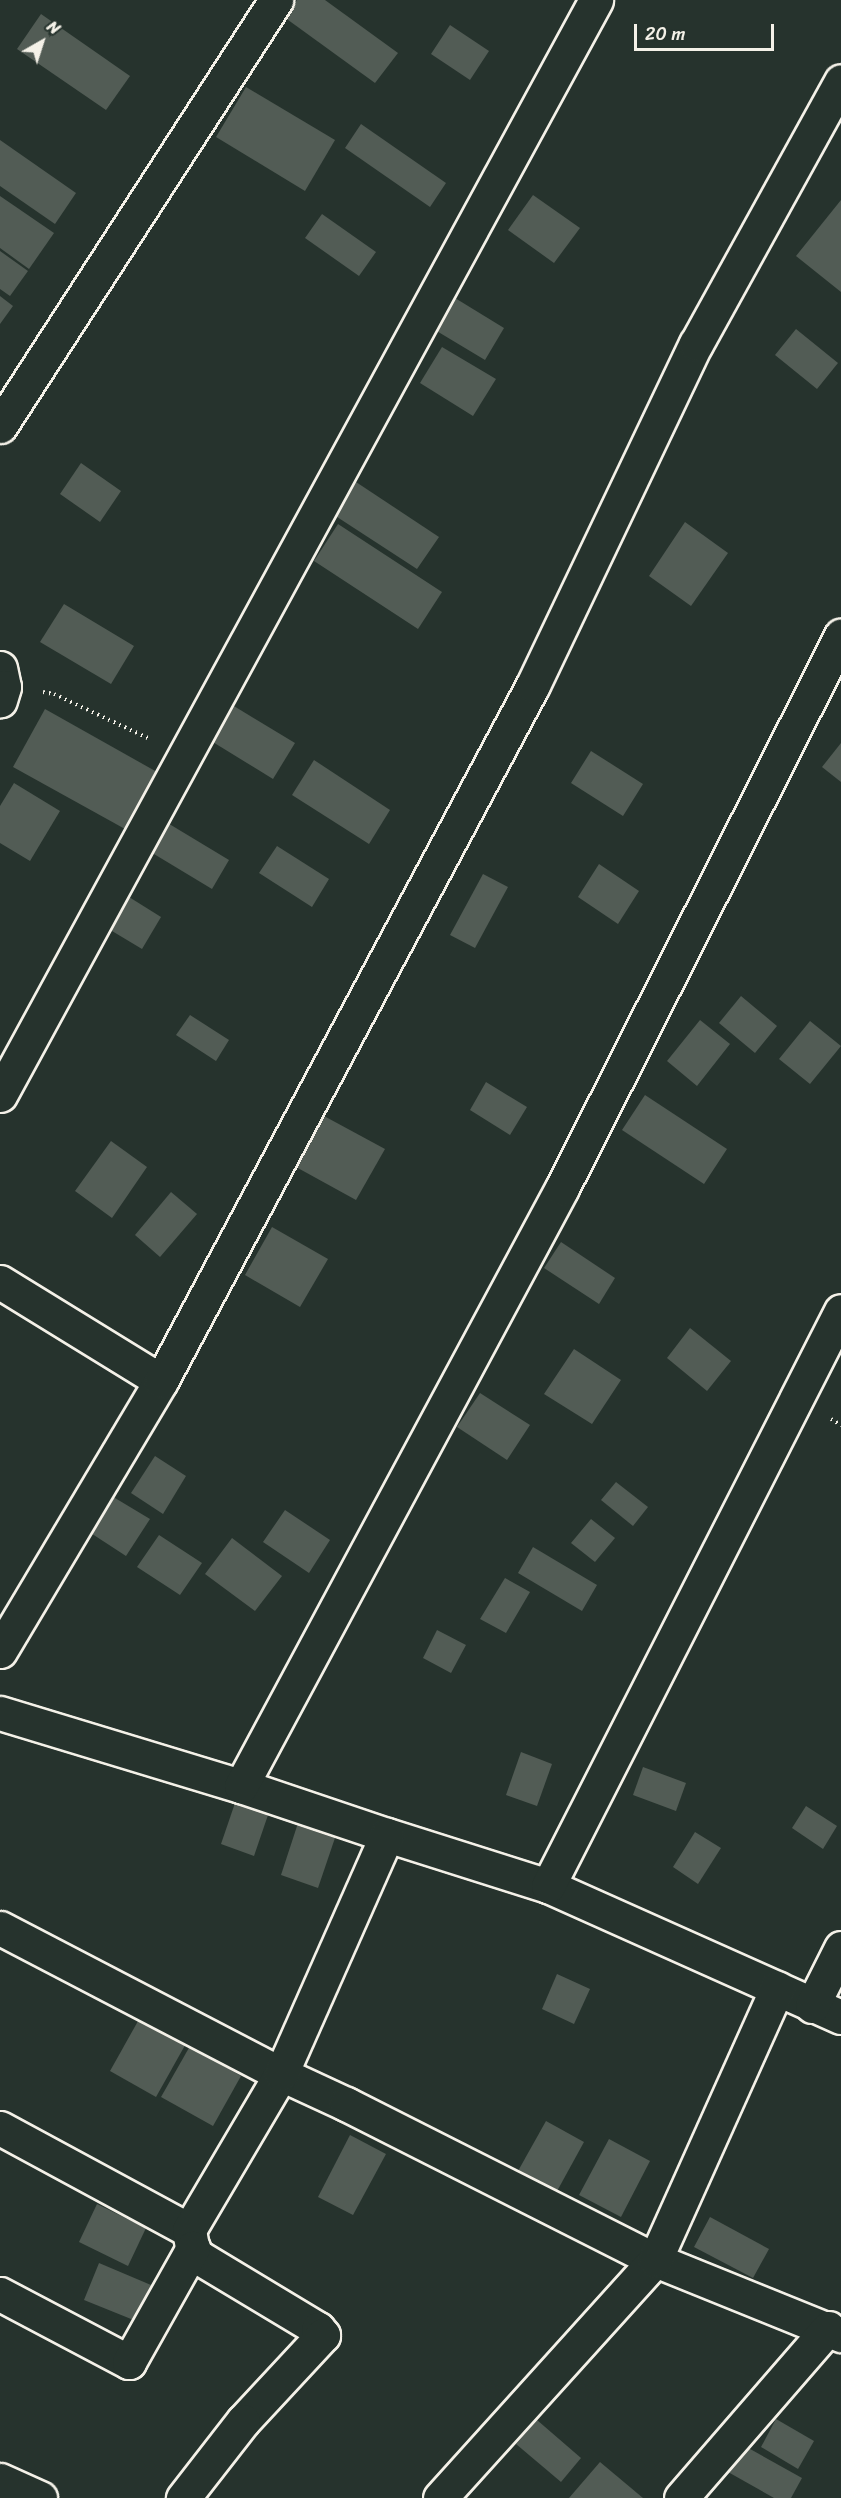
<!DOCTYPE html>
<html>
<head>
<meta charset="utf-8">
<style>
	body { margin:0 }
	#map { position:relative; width:841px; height:2498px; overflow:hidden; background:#26332d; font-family:Sriracha,sans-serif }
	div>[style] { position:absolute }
	.building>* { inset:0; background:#525c55 }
	.path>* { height:4px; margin-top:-2px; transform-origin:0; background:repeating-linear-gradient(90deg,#f4f1e8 0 1.5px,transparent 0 6px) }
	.roads { filter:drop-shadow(2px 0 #f4f1e8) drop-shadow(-2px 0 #f4f1e8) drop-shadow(0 2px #f4f1e8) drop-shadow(0 -2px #f4f1e8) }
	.minor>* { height:33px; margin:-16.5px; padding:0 16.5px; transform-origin:16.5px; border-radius:16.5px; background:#26332d }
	span { translate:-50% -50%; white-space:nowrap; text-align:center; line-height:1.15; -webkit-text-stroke:4.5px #26332d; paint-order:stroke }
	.north { position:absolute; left:12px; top:12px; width:60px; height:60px; -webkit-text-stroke:4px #26332d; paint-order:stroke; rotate:39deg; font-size:16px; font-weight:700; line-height:24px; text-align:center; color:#f4f1e8 }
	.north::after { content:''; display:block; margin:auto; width:21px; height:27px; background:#f4f1e8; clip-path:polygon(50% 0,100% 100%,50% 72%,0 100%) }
	.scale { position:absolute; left:634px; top:24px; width:140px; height:27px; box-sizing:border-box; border:3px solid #f4f1e8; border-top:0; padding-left:8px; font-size:18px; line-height:21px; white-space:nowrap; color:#f4f1e8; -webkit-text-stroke:4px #26332d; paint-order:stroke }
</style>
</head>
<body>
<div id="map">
	<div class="building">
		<i style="clip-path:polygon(297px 0,325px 0,398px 53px,375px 83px,284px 17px)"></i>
		<i style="clip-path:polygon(41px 14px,130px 76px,106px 110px,17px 49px)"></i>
		<i style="clip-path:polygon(450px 25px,489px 51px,470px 80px,431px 54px)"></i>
		<i style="clip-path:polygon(246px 87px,335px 140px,305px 191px,216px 137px)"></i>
		<i style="clip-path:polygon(361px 124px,446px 183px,430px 207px,345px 148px)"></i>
		<i style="clip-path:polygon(0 140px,76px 193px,55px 224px,0 186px)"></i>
		<i style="clip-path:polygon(533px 195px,580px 228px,554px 263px,508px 230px)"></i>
		<i style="clip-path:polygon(0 196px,54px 233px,29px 269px,0 248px)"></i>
		<i style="clip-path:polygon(841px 200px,841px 292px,796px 256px)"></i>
		<i style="clip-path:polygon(322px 214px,376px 252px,359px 276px,305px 238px)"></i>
		<i style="clip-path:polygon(0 251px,28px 271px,10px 296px,0 289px)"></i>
		<i style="clip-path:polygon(0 296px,13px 306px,0 324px)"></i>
		<i style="clip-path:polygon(455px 298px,504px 328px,485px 360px,435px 330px)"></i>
		<i style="clip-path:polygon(796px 329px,838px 363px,817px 389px,775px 355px)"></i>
		<i style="clip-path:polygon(442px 347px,496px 379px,473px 416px,420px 383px)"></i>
		<i style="clip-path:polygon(81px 463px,121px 491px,100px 522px,60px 494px)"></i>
		<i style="clip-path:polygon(356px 482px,439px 537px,417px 569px,334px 515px)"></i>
		<i style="clip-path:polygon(685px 522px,728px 553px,691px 606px,649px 576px)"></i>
		<i style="clip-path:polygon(338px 524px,442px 592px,418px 629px,314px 561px)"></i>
		<i style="clip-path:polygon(64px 604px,134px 646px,111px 684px,40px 642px)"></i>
		<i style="clip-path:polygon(224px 700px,295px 743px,273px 779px,203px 736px)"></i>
		<i style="clip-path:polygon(45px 709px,157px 772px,125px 829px,13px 767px)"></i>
		<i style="clip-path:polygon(841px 743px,841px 782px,822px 767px)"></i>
		<i style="clip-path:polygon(591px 751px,643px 784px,623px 816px,571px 783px)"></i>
		<i style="clip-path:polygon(314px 760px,390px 810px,369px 844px,292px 795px)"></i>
		<i style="clip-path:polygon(14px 783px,60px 811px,30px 861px,0 843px,0 806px)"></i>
		<i style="clip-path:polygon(161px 819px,229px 860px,212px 889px,144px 848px)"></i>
		<i style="clip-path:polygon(277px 846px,329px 879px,312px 907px,259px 873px)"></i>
		<i style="clip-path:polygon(599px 864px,639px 891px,618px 924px,578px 897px)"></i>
		<i style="clip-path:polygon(483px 874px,508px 887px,475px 948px,450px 935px)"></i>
		<i style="clip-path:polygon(121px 892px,161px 917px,142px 949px,102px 925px)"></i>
		<i style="clip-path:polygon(741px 996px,777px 1026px,755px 1053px,719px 1023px)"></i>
		<i style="clip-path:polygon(190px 1015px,229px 1040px,216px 1061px,176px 1035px)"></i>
		<i style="clip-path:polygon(700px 1020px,730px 1044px,697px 1086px,667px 1061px)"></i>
		<i style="clip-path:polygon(810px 1021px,841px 1046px,810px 1084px,779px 1059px)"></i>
		<i style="clip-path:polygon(486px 1082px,527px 1107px,510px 1135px,470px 1110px)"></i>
		<i style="clip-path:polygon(645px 1095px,727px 1149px,704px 1184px,622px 1130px)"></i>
		<i style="clip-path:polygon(324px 1116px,385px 1149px,356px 1200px,296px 1167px)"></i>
		<i style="clip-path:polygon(111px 1141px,147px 1167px,112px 1218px,75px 1191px)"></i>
		<i style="clip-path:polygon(171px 1192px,197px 1214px,160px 1257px,135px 1235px)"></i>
		<i style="clip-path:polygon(272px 1227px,328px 1259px,300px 1307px,245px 1275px)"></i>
		<i style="clip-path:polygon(561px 1242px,615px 1278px,599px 1304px,544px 1268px)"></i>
		<i style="clip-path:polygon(690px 1328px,731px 1361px,707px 1391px,667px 1358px)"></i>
		<i style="clip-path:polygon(574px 1349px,621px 1380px,592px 1424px,544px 1394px)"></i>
		<i style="clip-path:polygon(480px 1393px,530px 1425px,507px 1460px,457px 1427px)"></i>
		<i style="clip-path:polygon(155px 1456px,186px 1476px,163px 1514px,131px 1493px)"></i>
		<i style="clip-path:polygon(616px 1482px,648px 1507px,633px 1526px,601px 1500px)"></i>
		<i style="clip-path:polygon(105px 1492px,150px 1519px,126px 1556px,83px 1528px)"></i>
		<i style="clip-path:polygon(285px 1510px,330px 1540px,309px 1573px,263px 1542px)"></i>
		<i style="clip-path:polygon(591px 1519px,615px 1538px,595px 1562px,571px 1543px)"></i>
		<i style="clip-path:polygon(159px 1535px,202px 1563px,180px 1595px,137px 1567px)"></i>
		<i style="clip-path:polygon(232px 1538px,282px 1576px,255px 1611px,205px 1574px)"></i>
		<i style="clip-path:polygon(533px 1547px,597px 1585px,582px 1611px,518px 1573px)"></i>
		<i style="clip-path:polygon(505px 1578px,530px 1592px,506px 1633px,480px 1619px)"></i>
		<i style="clip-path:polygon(437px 1630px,466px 1645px,451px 1673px,423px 1658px)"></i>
		<i style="clip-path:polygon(521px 1752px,552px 1764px,537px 1806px,506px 1795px)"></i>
		<i style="clip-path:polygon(643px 1767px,686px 1783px,676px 1811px,633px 1795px)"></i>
		<i style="clip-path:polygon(235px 1803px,268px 1815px,254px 1856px,221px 1844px)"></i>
		<i style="clip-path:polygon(806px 1806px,837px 1826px,823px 1849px,792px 1828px)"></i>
		<i style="clip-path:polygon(299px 1820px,337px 1832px,318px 1888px,281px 1875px)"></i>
		<i style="clip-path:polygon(695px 1832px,721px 1848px,698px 1884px,673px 1867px)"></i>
		<i style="clip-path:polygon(557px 1974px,590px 1989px,574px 2024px,542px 2009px)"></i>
		<i style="clip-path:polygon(142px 2014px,188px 2040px,156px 2097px,110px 2071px)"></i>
		<i style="clip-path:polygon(190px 2046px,241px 2076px,213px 2126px,161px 2097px)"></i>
		<i style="clip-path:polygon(546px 2121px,584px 2142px,556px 2193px,518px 2171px)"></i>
		<i style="clip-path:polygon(350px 2135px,386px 2154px,353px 2215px,318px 2197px)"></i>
		<i style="clip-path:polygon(609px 2139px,650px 2161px,621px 2217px,579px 2195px)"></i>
		<i style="clip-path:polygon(97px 2204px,146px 2228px,128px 2266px,79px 2242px)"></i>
		<i style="clip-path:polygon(710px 2217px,769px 2249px,753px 2278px,694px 2247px)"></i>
		<i style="clip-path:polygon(99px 2263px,151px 2285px,136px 2321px,84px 2300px)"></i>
		<i style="clip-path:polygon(776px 2419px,814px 2441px,798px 2469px,761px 2447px)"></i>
		<i style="clip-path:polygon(537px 2420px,581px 2458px,561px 2482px,516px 2444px)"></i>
		<i style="clip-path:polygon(743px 2445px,802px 2478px,791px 2498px,774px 2498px,728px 2472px)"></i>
		<i style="clip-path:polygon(600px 2462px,643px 2498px,569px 2498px)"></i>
	</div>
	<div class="path">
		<i style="left:43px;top:692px;width:11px;rotate:10deg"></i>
		<i style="left:54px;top:694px;width:104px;rotate:25.1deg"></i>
		<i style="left:831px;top:1419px;width:12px;rotate:31deg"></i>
	</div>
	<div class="roads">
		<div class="minor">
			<i style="left:0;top:426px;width:508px;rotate:-57.06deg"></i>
			<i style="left:0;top:668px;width:19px;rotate:78deg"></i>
			<i style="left:4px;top:687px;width:14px;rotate:107deg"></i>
			<i style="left:0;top:1095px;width:1247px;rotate:-61.44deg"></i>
			<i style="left:0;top:1282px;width:189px;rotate:31.6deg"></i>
			<i style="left:0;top:1651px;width:314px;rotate:-59.2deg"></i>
			<i style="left:161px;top:1381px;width:789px;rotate:-61.88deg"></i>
			<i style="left:533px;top:685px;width:378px;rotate:-64.5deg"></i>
			<i style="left:696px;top:344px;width:300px;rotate:-61.1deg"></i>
			<i style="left:0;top:1713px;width:252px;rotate:16.9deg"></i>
			<i style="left:241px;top:1786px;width:154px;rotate:18.6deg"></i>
			<i style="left:387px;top:1835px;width:169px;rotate:17.6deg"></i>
			<i style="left:548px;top:1886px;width:321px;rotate:24.1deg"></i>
			<i style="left:241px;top:1786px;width:679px;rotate:-61.77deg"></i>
			<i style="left:562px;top:1188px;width:619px;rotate:-63.19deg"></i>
			<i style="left:548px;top:1886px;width:645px;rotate:-63deg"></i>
			<i style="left:0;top:1928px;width:317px;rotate:27.5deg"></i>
			<i style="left:281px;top:2074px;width:72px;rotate:24.8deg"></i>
			<i style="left:346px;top:2104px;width:346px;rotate:26.8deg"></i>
			<i style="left:655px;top:2260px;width:201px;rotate:22deg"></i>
			<i style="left:812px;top:2006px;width:65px;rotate:-63.4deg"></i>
			<i style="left:0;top:2128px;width:215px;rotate:28.4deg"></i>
			<i style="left:189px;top:2230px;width:22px;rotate:80deg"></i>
			<i style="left:193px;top:2252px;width:9px;rotate:41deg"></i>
			<i style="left:200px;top:2258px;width:138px;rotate:31deg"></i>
			<i style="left:318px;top:2329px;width:8px;rotate:50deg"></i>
			<i style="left:323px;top:2335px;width:117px;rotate:132.9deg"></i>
			<i style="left:243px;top:2421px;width:98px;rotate:127.9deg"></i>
			<i style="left:189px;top:2230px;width:181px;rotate:-59.5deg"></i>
			<i style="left:281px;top:2074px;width:261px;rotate:-66.1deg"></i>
			<i style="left:0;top:2294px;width:146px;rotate:27.8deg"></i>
			<i style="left:129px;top:2362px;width:131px;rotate:-60.7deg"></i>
			<i style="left:0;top:2480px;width:44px;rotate:24.2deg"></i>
			<i style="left:440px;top:2498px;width:321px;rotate:-47.9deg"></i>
			<i style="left:655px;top:2260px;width:298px;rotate:-65.8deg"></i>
			<i style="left:681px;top:2498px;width:225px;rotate:-49.1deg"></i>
		</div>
	</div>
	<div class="north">N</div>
	<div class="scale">20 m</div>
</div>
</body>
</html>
